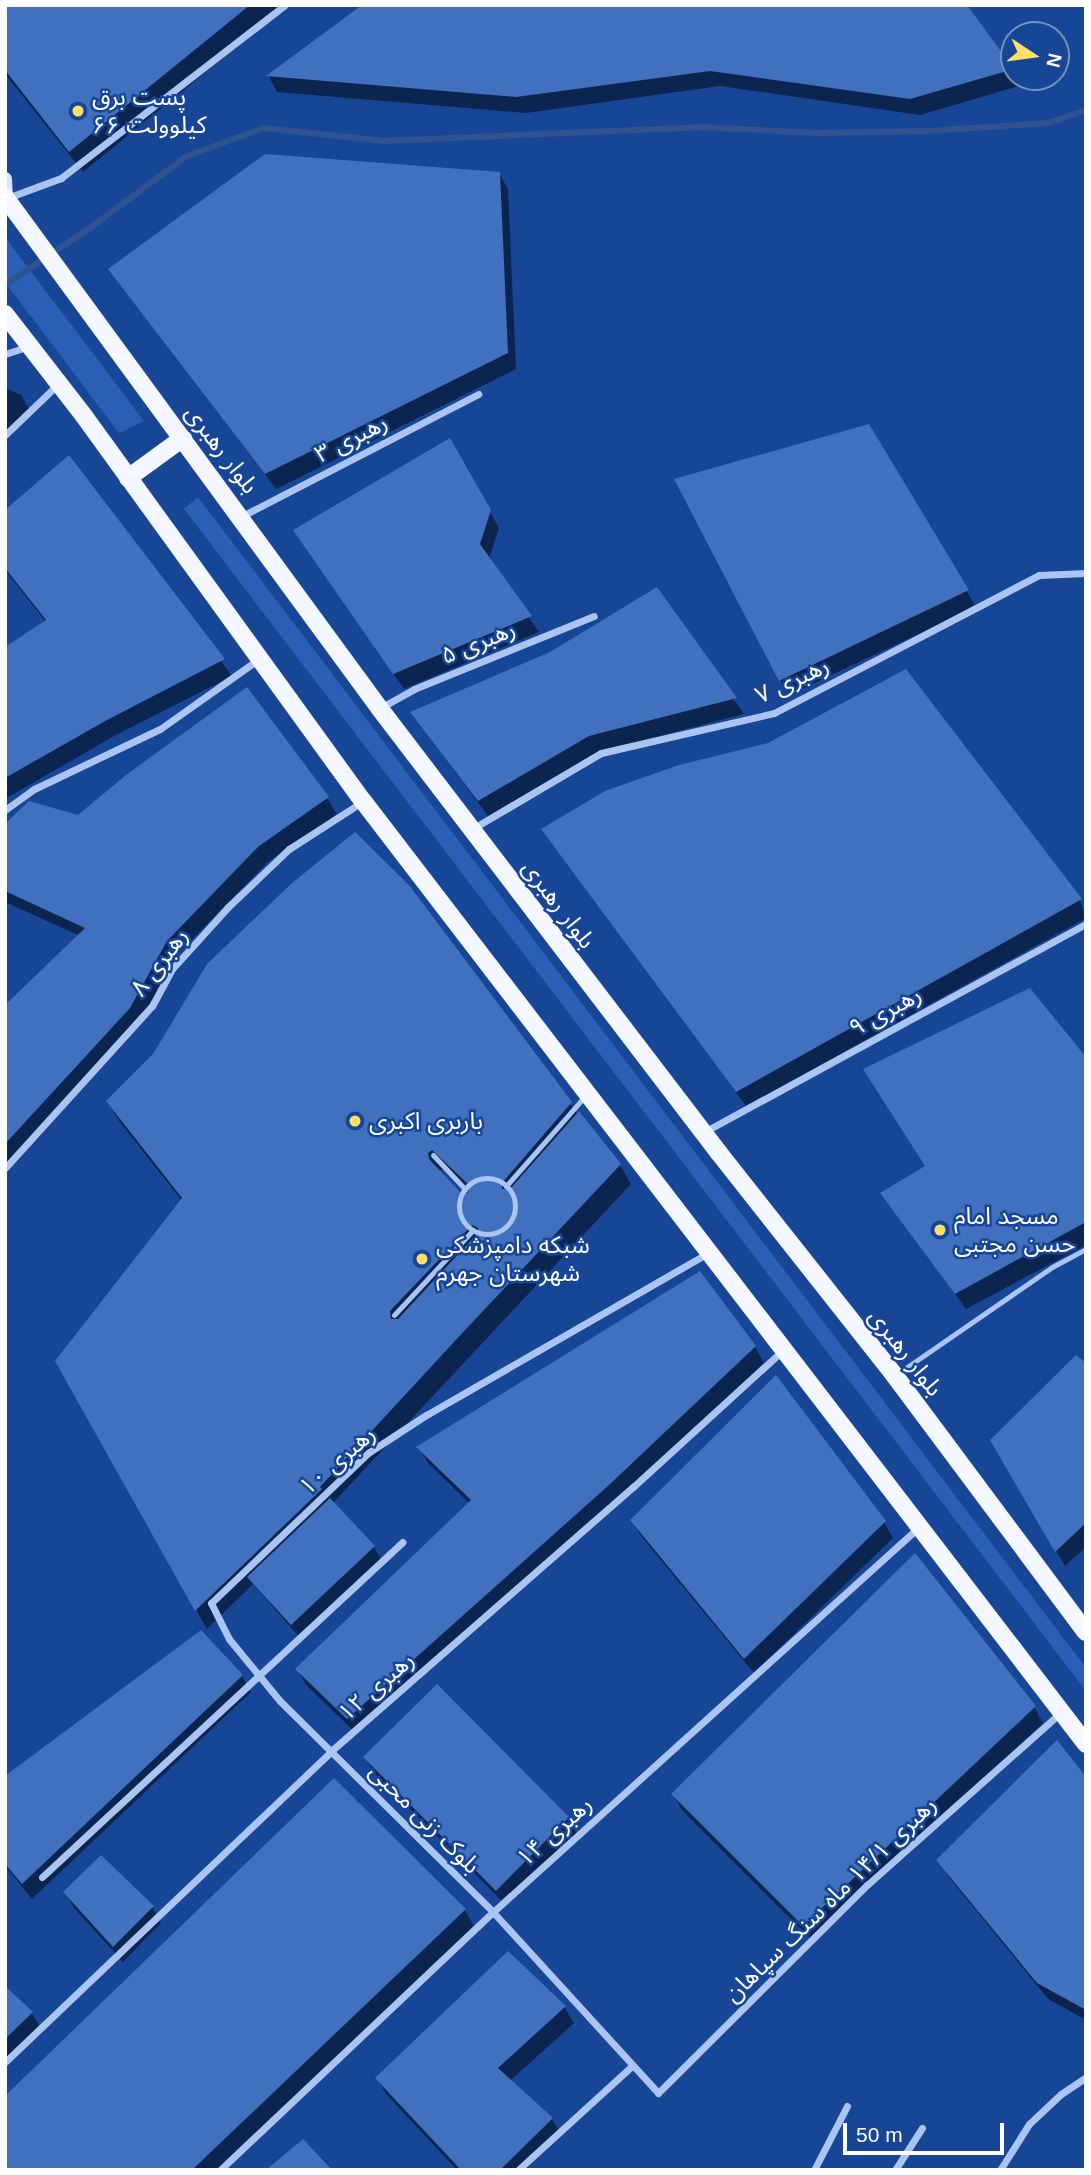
<!DOCTYPE html>
<html>
<head>
<meta charset="utf-8">
<style>
	body { margin:0 }
	#map { position:relative; width:1091px; height:2175px; overflow:hidden; background:#184696; font-family:Helvetica,"Noto Sans Arabic",sans-serif }
	div>[style] { position:absolute }
	.green>* { inset:0; background:#2b5fb5 }
	.shadow>* { inset:0; background:#0007 }
	.stream>* { height:6px; margin:-3px; padding:0 3px; transform-origin:3px; border-radius:3px; background:#30528e }
	.building>* { inset:0; background:#4070be }
	.lane>* { height:5px; margin:-2.5px; padding:0 2.5px; transform-origin:2.5px; border-radius:2.5px; background:#aac5f1 }
	.lane>.ring { margin:-2.5px; padding:0; box-sizing:content-box; background:none; border:5px solid #aac5f1; border-radius:50% }
	.street>* { height:7px; margin:-3.5px; padding:0 3.5px; transform-origin:3.5px; border-radius:3.5px; background:#aac5f1 }
	.secondary>* { height:14px; margin:-7px; padding:0 7px; transform-origin:7px; border-radius:7px; background:#d8e5fc }
	.primary>* { height:18px; margin:-9px; padding:0 9px; transform-origin:9px; border-radius:9px; background:#f4f7ff }
	.dots>* { width:19px; height:19px; translate:-50% -50%; box-sizing:border-box; border:4px solid #184696; border-radius:50% }
	span { translate:-50% -50%; white-space:nowrap; text-align:center; line-height:1.15; -webkit-text-stroke:5px #184696; paint-order:stroke }
	.poi-label { font-size:24px; color:#fff }
	.left { translate:0 -50%; text-align:left }
	.street-label { font-size:24px; color:#fff }
	.frame { position:absolute; inset:0; border:7px solid #fff; pointer-events:none }
	.north { position:absolute; left:1000px; top:21px; width:70px; height:70px; box-sizing:border-box; background:#184696; border:2px solid #7490c0; border-radius:50%; rotate:103deg; font-size:19px; font-weight:700; line-height:28px; text-align:center; color:#fff }
	.north::after { content:''; display:block; margin:auto; width:24px; height:32px; background:#ffde6a; clip-path:polygon(50% 0,100% 100%,50% 72%,0 100%) }
	.scale { position:absolute; left:843px; top:2123px; width:161px; height:32px; box-sizing:border-box; border:4px solid #fff; border-top:0; padding-left:9px; font-size:21px; line-height:24px; white-space:nowrap; color:#fff; -webkit-text-stroke:5px #184696; paint-order:stroke }
</style>
</head>
<body>
<div id="map">
	<div class="green">
		<i style="clip-path:polygon(5px 237px,144px 421px,119px 433px,5px 282px)"></i>
		<i style="clip-path:polygon(198px 497px,1086px 1668px,1086px 1691px,184px 509px)"></i>
	</div>
	<div class="shadow">
		<i style="clip-path:polygon(5px 5px,286px 5px,287px 6px,83px 172px,5px 74px)"></i>
		<i style="clip-path:polygon(365px 5px,967px 5px,1022px 85px,920px 115px,720px 86px,526px 113px,277px 92px,269px 77px)"></i>
		<i style="clip-path:polygon(499px 173px,508px 189px,516px 369px,276px 489px,110px 270px)"></i>
		<i style="clip-path:polygon(5px 388px,21px 395px,30px 410px,5px 432px)"></i>
		<i style="clip-path:polygon(868px 426px,976px 607px,789px 695px,780px 680px)"></i>
		<i style="clip-path:polygon(449px 441px,499px 528px,489px 559px,539px 632px,404px 689px,305px 546px)"></i>
		<i style="clip-path:polygon(69px 458px,232px 676px,116px 735px,5px 799px,5px 649px,46px 622px,5px 570px,5px 512px)"></i>
		<i style="clip-path:polygon(656px 590px,744px 714px,598px 752px,488px 816px,412px 713px,551px 654px)"></i>
		<i style="clip-path:polygon(906px 672px,1080px 900px,1086px 918px,746px 1106px,543px 830px,768px 745px)"></i>
		<i style="clip-path:polygon(327px 798px,337px 814px,268px 862px,175px 957px,139px 1025px,5px 1169px,5px 1008px,80px 936px,5px 902px,5px 826px,79px 817px)"></i>
		<i style="clip-path:polygon(evenodd,408px 886px,578px 1115px,620px 1165px,631px 1184px,333px 1503px,374px 1547px,383px 1563px,301px 1639px,253px 1584px,207px 1629px,57px 1361px,182px 1201px,119px 1121px,108px 1101px,408px 886px,438px 1170px,449px 1170px,470px 1193px,468px 1196px,460px 1194px,438px 1170px)"></i>
		<i style="clip-path:polygon(1086px 1060px,1086px 1245px,966px 1309px,883px 1194px)"></i>
		<i style="clip-path:polygon(755px 1347px,764px 1363px,618px 1501px,357px 1734px,306px 1685px,297px 1669px,470px 1504px,428px 1463px,419px 1448px)"></i>
		<i style="clip-path:polygon(1086px 1366px,1086px 1547px,1065px 1566px,992px 1440px)"></i>
		<i style="clip-path:polygon(632px 1520px,884px 1522px,893px 1538px,754px 1673px,641px 1536px)"></i>
		<i style="clip-path:polygon(200px 1632px,242px 1676px,251px 1692px,32px 1899px,5px 1866px,5px 1778px)"></i>
		<i style="clip-path:polygon(1034px 1707px,1043px 1723px,813px 1941px,682px 1810px,673px 1795px)"></i>
		<i style="clip-path:polygon(366px 1758px,568px 1818px,577px 1834px,506px 1905px,375px 1774px)"></i>
		<i style="clip-path:polygon(1086px 1780px,1086px 2020px,1048px 1999px,948px 1876px,939px 1860px)"></i>
		<i style="clip-path:polygon(65px 1892px,152px 1907px,161px 1923px,123px 1962px,74px 1908px)"></i>
		<i style="clip-path:polygon(465px 1910px,474px 1926px,218px 2170px,5px 2170px)"></i>
		<i style="clip-path:polygon(508px 1953px,565px 2008px,574px 2023px,510px 2081px,552px 2119px,561px 2135px,525px 2170px,457px 2170px,386px 2094px,377px 2078px)"></i>
		<i style="clip-path:polygon(5px 1988px,32px 2013px,41px 2029px,5px 2064px)"></i>
	</div>
	<div class="stream">
		<i style="left:5px;top:285px;width:102px;rotate:-33.8deg"></i>
		<i style="left:90px;top:228px;width:121px;rotate:-36.6deg"></i>
		<i style="left:187px;top:156px;width:82px;rotate:-20deg"></i>
		<i style="left:264px;top:128px;width:121px;rotate:6.2deg"></i>
		<i style="left:384px;top:141px;width:316px;rotate:-2.5deg"></i>
		<i style="left:700px;top:127px;width:117px;rotate:2.9deg"></i>
		<i style="left:817px;top:133px;width:111px;rotate:-1deg"></i>
		<i style="left:928px;top:131px;width:120px;rotate:-3.8deg"></i>
		<i style="left:1048px;top:123px;width:40px;rotate:-18.9deg"></i>
	</div>
	<div class="building">
		<i style="clip-path:polygon(5px 5px,250px 5px,69px 152px,5px 70px)"></i>
		<i style="clip-path:polygon(362px 5px,967px 5px,1014px 69px,910px 99px,710px 71px,516px 97px,266px 76px)"></i>
		<i style="clip-path:polygon(265px 154px,500px 172px,508px 353px,265px 474px,108px 269px)"></i>
		<i style="clip-path:polygon(869px 424px,969px 590px,779px 681px,674px 479px)"></i>
		<i style="clip-path:polygon(450px 438px,491px 510px,480px 544px,532px 616px,393px 674px,293px 530px)"></i>
		<i style="clip-path:polygon(69px 455px,225px 659px,107px 720px,5px 778px,5px 647px,46px 620px,5px 568px,5px 510px)"></i>
		<i style="clip-path:polygon(657px 587px,737px 698px,589px 736px,478px 801px,410px 712px,550px 652px)"></i>
		<i style="clip-path:polygon(906px 669px,1082px 899px,736px 1092px,541px 829px,605px 791px,679px 765px,768px 743px)"></i>
		<i style="clip-path:polygon(247px 687px,329px 797px,259px 846px,167px 941px,130px 1008px,5px 1144px,5px 1005px,85px 928px,5px 891px,5px 824px,29px 801px,78px 815px,126px 775px)"></i>
		<i style="clip-path:polygon(evenodd,355px 832px,409px 885px,572px 1102px,502px 1183px,502px 1189px,510px 1189px,579px 1111px,621px 1164px,453px 1343px,320px 1487px,322px 1489px,195px 1611px,55px 1361px,182px 1198px,106px 1101px,153px 1054px,207px 964px,291px 884px,355px 832px,432px 1150px,469px 1185px,468px 1193px,461px 1193px,429px 1159px,428px 1153px,432px 1150px,355px 832px,472px 1225px,478px 1228px,477px 1234px,398px 1319px,391px 1319px,390px 1311px,472px 1225px)"></i>
		<i style="clip-path:polygon(1030px 988px,1086px 1057px,1086px 1222px,955px 1294px,880px 1193px,925px 1166px,863px 1069px)"></i>
		<i style="clip-path:polygon(700px 1271px,756px 1346px,609px 1485px,347px 1719px,295px 1669px,471px 1500px,416px 1447px)"></i>
		<i style="clip-path:polygon(1076px 1355px,1086px 1363px,1086px 1523px,1055px 1552px,990px 1440px)"></i>
		<i style="clip-path:polygon(776px 1375px,886px 1521px,744px 1659px,630px 1520px)"></i>
		<i style="clip-path:polygon(330px 1498px,375px 1546px,291px 1625px,247px 1577px)"></i>
		<i style="clip-path:polygon(915px 1553px,1036px 1706px,803px 1926px,671px 1794px)"></i>
		<i style="clip-path:polygon(201px 1630px,243px 1675px,22px 1884px,5px 1864px,5px 1776px)"></i>
		<i style="clip-path:polygon(437px 1684px,569px 1817px,496px 1891px,363px 1757px)"></i>
		<i style="clip-path:polygon(1057px 1740px,1086px 1777px,1086px 2010px,1037px 1983px,936px 1860px)"></i>
		<i style="clip-path:polygon(334px 1778px,466px 1909px,192px 2170px,5px 2170px,5px 2096px)"></i>
		<i style="clip-path:polygon(101px 1855px,154px 1906px,113px 1947px,63px 1892px)"></i>
		<i style="clip-path:polygon(508px 1951px,566px 2006px,498px 2068px,553px 2118px,500px 2170px,461px 2170px,375px 2078px)"></i>
		<i style="clip-path:polygon(5px 1986px,33px 2012px,5px 2039px)"></i>
		<i style="clip-path:polygon(303px 2139px,332px 2170px,266px 2170px)"></i>
	</div>
	<div class="lane">
		<i style="left:433px;top:1155px;width:47px;rotate:46.7deg"></i>
		<i class="ring" style="left:459px;top:1178px;width:51px;height:51px"></i>
		<i style="left:506px;top:1186px;width:120px;rotate:-48.7deg"></i>
		<i style="left:394px;top:1315px;width:116px;rotate:-47.1deg"></i>
		<i style="left:897px;top:1374px;width:188px;rotate:-34.6deg"></i>
		<i style="left:1052px;top:1267px;width:38px;rotate:-28deg"></i>
	</div>
	<div class="street">
		<i style="left:7px;top:198px;width:58px;rotate:-20.3deg"></i>
		<i style="left:61px;top:178px;width:283px;rotate:-37.7deg"></i>
		<i style="left:5px;top:354px;width:25px;rotate:-18deg"></i>
		<i style="left:5px;top:435px;width:74px;rotate:-43.9deg"></i>
		<i style="left:242px;top:516px;width:266px;rotate:-27.3deg"></i>
		<i style="left:380px;top:708px;width:39px;rotate:-29deg"></i>
		<i style="left:414px;top:689px;width:194px;rotate:-22.1deg"></i>
		<i style="left:5px;top:810px;width:36px;rotate:-36deg"></i>
		<i style="left:34px;top:789px;width:140px;rotate:-25.5deg"></i>
		<i style="left:160px;top:729px;width:121px;rotate:-35.3deg"></i>
		<i style="left:472px;top:829px;width:150px;rotate:-30.5deg"></i>
		<i style="left:601px;top:753px;width:178px;rotate:-13deg"></i>
		<i style="left:774px;top:713px;width:299px;rotate:-27.5deg"></i>
		<i style="left:1039px;top:575px;width:47px;rotate:-2.4deg"></i>
		<i style="left:704px;top:1132px;width:435px;rotate:-28.6deg"></i>
		<i style="left:5px;top:1168px;width:219px;rotate:-47.8deg"></i>
		<i style="left:152px;top:1006px;width:42px;rotate:-61.6deg"></i>
		<i style="left:172px;top:969px;width:84px;rotate:-47.9deg"></i>
		<i style="left:228px;top:907px;width:84px;rotate:-43.6deg"></i>
		<i style="left:289px;top:849px;width:87px;rotate:-32.8deg"></i>
		<i style="left:708px;top:1253px;width:325px;rotate:150.1deg"></i>
		<i style="left:426px;top:1415px;width:69px;rotate:146.8deg"></i>
		<i style="left:368px;top:1453px;width:217px;rotate:136.3deg"></i>
		<i style="left:211px;top:1603px;width:40px;rotate:63.4deg"></i>
		<i style="left:229px;top:1639px;width:80px;rotate:50.6deg"></i>
		<i style="left:280px;top:1701px;width:300px;rotate:44.7deg"></i>
		<i style="left:493px;top:1912px;width:245px;rotate:47.6deg"></i>
		<i style="left:658px;top:2093px;width:295px;rotate:-44.9deg"></i>
		<i style="left:867px;top:1885px;width:260px;rotate:-41.7deg"></i>
		<i style="left:42px;top:1877px;width:492px;rotate:-42.9deg"></i>
		<i style="left:5px;top:2062px;width:449px;rotate:-43.6deg"></i>
		<i style="left:330px;top:1752px;width:403px;rotate:-41.2deg"></i>
		<i style="left:633px;top:1487px;width:202px;rotate:-42.4deg"></i>
		<i style="left:220px;top:2170px;width:376px;rotate:-43.4deg"></i>
		<i style="left:493px;top:1912px;width:574px;rotate:-42.11deg"></i>
		<i style="left:518px;top:2170px;width:154px;rotate:-42.4deg"></i>
		<i style="left:814px;top:2170px;width:72px;rotate:-62.7deg"></i>
		<i style="left:895px;top:2170px;width:50px;rotate:-57.3deg"></i>
		<i style="left:1000px;top:2170px;width:54px;rotate:-57.8deg"></i>
		<i style="left:1029px;top:2124px;width:44px;rotate:-43.2deg"></i>
		<i style="left:1061px;top:2094px;width:30px;rotate:-34deg"></i>
	</div>
	<div class="secondary">
		<i style="left:5px;top:179px;width:19px;rotate:87deg"></i>
	</div>
	<div class="primary">
		<i style="left:5px;top:197px;width:635px;rotate:53.78deg"></i>
		<i style="left:380px;top:709px;width:559px;rotate:52.64deg"></i>
		<i style="left:719px;top:1153px;width:284px;rotate:51.7deg"></i>
		<i style="left:895px;top:1376px;width:319px;rotate:53.3deg"></i>
		<i style="left:5px;top:314px;width:129px;rotate:52.2deg"></i>
		<i style="left:84px;top:416px;width:475px;rotate:54.1deg"></i>
		<i style="left:363px;top:801px;width:1188px;rotate:52.52deg"></i>
		<i style="left:128px;top:478px;width:68px;rotate:-36deg"></i>
	</div>
	<div class="dots">
		<i style="left:78px;top:111px;background:#ffde6a"></i>
		<i style="left:355px;top:1121px;background:#ffde6a"></i>
		<i style="left:940px;top:1230px;background:#ffde6a"></i>
		<i style="left:422px;top:1259px;background:#ffde6a"></i>
	</div>
	<div class="poi-label">
		<span class="left" style="left:92px;top:111px">پست برق<br>۶۶ کیلوولت</span>
		<span class="left" style="left:369px;top:1121px">باربری اکبری</span>
		<span class="left" style="left:954px;top:1230px">مسجد امام<br>حسن مجتبی</span>
		<span class="left" style="left:436px;top:1259px">شبکه دامپزشکی<br>شهرستان جهرم</span>
	</div>
	<div class="street-label">
		<span style="left:351px;top:438px;rotate:-27deg">رهبری ۳</span>
		<span style="left:222px;top:449px;rotate:53deg">بلوار رهبری</span>
		<span style="left:478px;top:642px;rotate:-22deg">رهبری ۵</span>
		<span style="left:792px;top:680px;rotate:-25deg">رهبری ۷</span>
		<span style="left:559px;top:904px;rotate:53deg">بلوار رهبری</span>
		<span style="left:159px;top:962px;rotate:-53deg">رهبری ۸</span>
		<span style="left:885px;top:1011px;rotate:-29deg">رهبری ۹</span>
		<span style="left:906px;top:1352px;rotate:52deg">بلوار رهبری</span>
		<span style="left:337px;top:1460px;rotate:-41deg">رهبری ۱۰</span>
		<span style="left:376px;top:1686px;rotate:-41deg">رهبری ۱۲</span>
		<span style="left:425px;top:1818px;rotate:45deg">بلوک زنی محبی</span>
		<span style="left:554px;top:1831px;rotate:-42deg">رهبری ۱۴</span>
		<span style="left:830px;top:1899px;rotate:-44deg">رهبری ۱۴/۱ ماه سنگ سپاهان</span>
	</div>
	<div class="frame"></div>
	<div class="north">N</div>
	<div class="scale">50 m</div>
</div>
</body>
</html>
